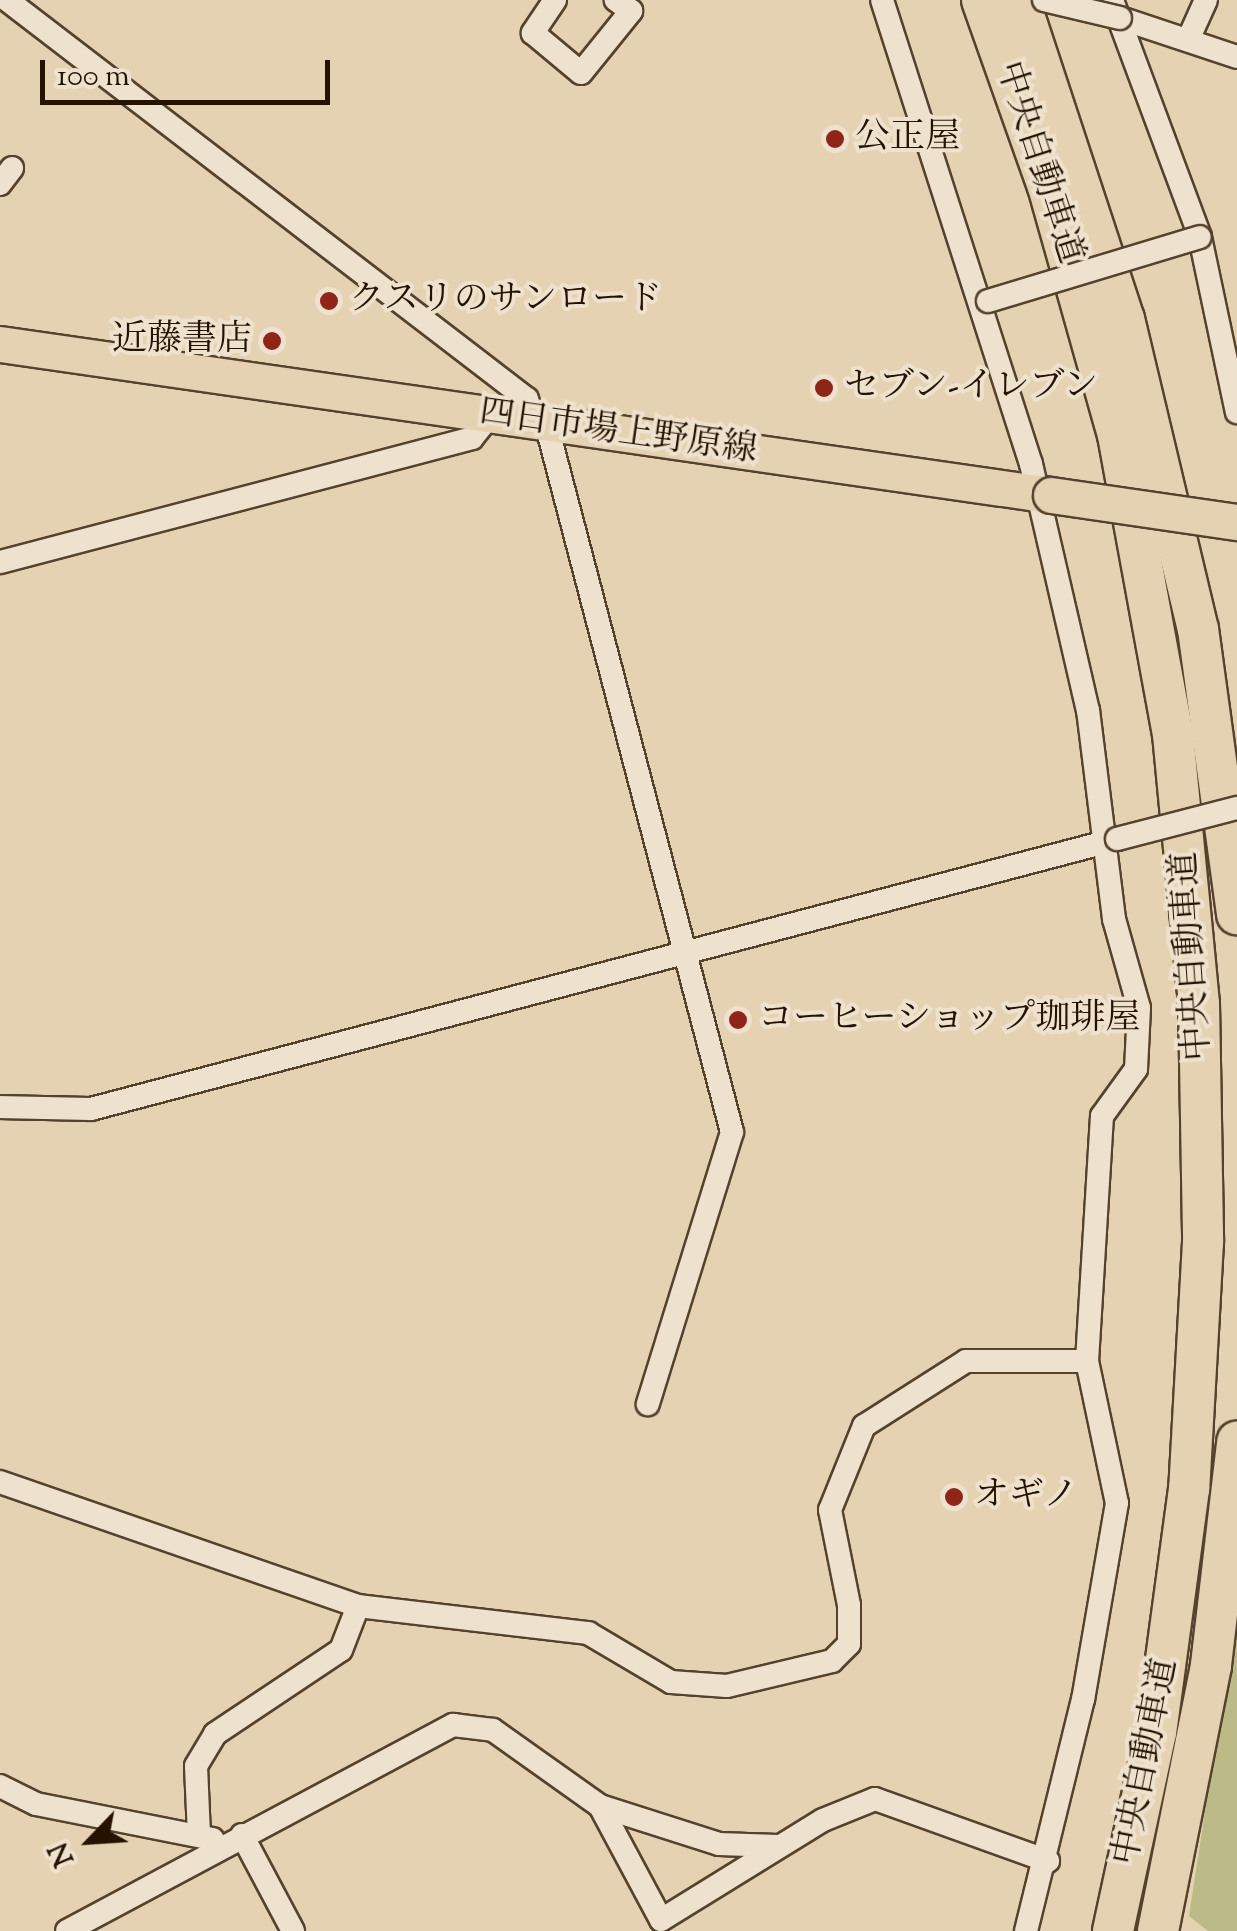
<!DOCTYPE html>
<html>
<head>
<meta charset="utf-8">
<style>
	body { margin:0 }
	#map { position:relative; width:1237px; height:1931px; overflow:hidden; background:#e5d2b3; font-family:"Sorts Mill Goudy","Noto Serif JP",serif }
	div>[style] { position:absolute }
	.green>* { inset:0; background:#bcba87 }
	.roads { filter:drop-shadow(2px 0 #55422d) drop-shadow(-2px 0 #55422d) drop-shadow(0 2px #55422d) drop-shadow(0 -2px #55422d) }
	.minor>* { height:22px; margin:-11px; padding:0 11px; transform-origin:11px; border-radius:11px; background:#eee2ce }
	.primary>* { height:35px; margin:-17.5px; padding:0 17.5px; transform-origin:17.5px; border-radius:17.5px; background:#e5d2b3 }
	.motorway>* { height:40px; margin:-20px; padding:0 20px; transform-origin:20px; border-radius:20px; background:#e5d2b3 }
	.bridges { filter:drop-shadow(2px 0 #55422d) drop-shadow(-2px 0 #55422d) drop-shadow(0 2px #55422d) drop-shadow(0 -2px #55422d) }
	.minor-bridge>* { height:22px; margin:-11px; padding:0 11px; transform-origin:11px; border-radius:11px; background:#eee2ce }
	.primary-bridge>* { height:35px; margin:-17.5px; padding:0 17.5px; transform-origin:17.5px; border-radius:17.5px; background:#e5d2b3 }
	.dots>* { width:28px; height:28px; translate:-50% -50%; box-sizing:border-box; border:5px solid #eee2ce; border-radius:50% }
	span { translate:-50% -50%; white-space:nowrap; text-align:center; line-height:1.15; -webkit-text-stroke:8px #eee2ce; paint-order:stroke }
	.poi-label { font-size:35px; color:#251200 }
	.left { translate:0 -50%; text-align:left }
	.right { translate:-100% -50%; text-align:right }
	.street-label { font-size:35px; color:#251200 }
	.north { position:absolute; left:40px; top:1791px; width:100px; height:100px; -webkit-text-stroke:8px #eee2ce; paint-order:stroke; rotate:245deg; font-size:28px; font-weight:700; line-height:40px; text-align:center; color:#251200 }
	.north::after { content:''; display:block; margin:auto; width:35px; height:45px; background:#251200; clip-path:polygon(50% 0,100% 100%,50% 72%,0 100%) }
	.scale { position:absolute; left:40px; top:60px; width:290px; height:45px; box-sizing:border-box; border:5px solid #251200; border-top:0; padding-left:12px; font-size:30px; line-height:35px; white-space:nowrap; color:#251200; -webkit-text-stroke:8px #eee2ce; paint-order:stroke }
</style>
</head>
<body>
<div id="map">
	<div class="green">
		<i style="clip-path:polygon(1237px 1603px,1237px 1931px,1208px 1931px,1189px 1916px)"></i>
	</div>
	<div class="roads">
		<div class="minor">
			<i style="left:7px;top:0;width:655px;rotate:37.5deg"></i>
			<i style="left:527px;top:399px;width:24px;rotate:73deg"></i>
			<i style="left:555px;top:0;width:40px;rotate:124deg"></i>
			<i style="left:533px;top:33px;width:62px;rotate:39.8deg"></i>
			<i style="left:581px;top:73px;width:80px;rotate:-51.1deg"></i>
			<i style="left:631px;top:11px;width:19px;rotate:-144deg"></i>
			<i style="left:882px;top:0;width:487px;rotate:72.2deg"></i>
			<i style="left:1031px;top:464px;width:253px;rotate:77deg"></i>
			<i style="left:1088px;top:710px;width:211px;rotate:82.9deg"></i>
			<i style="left:1114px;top:919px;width:92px;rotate:74.3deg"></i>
			<i style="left:1139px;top:1008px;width:61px;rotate:92.8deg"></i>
			<i style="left:1136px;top:1069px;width:58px;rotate:125.9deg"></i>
			<i style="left:1102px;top:1116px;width:245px;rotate:93.5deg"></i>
			<i style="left:1087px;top:1361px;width:145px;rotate:78.1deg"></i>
			<i style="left:1117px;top:1503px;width:199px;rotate:99.8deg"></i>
			<i style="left:1083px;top:1699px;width:239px;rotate:103.8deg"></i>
			<i style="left:1112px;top:0;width:253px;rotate:69.6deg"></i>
			<i style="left:1200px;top:237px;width:179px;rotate:78.1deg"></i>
			<i style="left:1120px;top:18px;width:123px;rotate:18.4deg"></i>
			<i style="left:1188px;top:40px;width:44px;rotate:-65.8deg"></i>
			<i style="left:0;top:184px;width:20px;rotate:-53deg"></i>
			<i style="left:546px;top:423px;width:733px;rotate:75.3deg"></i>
			<i style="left:732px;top:1132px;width:285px;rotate:107.2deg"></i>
			<i style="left:0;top:562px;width:488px;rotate:-14.7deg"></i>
			<i style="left:472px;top:438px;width:28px;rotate:-51deg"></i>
			<i style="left:0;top:1107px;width:91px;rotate:1.3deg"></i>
			<i style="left:91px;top:1109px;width:1061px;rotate:-14.74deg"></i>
			<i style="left:0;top:1482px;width:379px;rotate:19.1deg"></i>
			<i style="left:0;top:1786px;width:40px;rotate:26.6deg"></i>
			<i style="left:36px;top:1804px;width:180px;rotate:11.2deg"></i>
			<i style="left:600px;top:1806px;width:125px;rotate:17.7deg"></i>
			<i style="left:719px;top:1844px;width:59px;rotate:1.9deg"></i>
			<i style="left:199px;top:1835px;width:69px;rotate:-92.5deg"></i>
			<i style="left:196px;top:1766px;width:37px;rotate:-59deg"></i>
			<i style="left:215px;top:1734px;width:151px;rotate:-33.7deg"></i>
			<i style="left:341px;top:1650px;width:47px;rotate:-68.9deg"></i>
			<i style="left:358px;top:1606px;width:232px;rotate:6.7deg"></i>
			<i style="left:588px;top:1633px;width:96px;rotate:30.6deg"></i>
			<i style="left:671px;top:1682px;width:56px;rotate:4.1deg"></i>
			<i style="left:727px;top:1686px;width:108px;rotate:-13.4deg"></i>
			<i style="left:832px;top:1661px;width:24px;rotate:-45deg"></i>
			<i style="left:849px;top:1644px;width:39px;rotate:-90deg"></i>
			<i style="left:849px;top:1605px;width:97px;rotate:-101.3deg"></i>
			<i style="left:830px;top:1510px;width:91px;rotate:-68deg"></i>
			<i style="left:864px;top:1426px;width:121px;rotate:-32.5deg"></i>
			<i style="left:966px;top:1361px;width:121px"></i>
			<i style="left:242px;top:1835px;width:109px;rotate:62deg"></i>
			<i style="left:67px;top:1931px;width:438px;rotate:-28.1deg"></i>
			<i style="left:453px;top:1725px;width:40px;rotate:7.1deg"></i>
			<i style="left:493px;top:1730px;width:131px;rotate:35.4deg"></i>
			<i style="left:600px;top:1806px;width:129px;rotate:61.8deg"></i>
			<i style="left:661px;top:1920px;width:190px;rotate:-31.7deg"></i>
			<i style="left:823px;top:1820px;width:56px;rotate:-22deg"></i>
			<i style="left:875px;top:1799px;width:184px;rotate:19.7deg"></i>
		</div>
		<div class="primary">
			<i style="left:0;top:344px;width:1062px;rotate:8.18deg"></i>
		</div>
		<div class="motorway">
			<i style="left:982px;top:0;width:197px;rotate:70.5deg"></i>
			<i style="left:1048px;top:186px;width:259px;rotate:74.3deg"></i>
			<i style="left:1118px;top:435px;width:304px;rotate:79.6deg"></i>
			<i style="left:1173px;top:734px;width:271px;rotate:84.5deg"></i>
			<i style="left:1199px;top:1004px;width:238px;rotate:89deg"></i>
			<i style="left:1203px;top:1242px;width:247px;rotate:93.2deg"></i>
			<i style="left:1189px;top:1489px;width:245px;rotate:97.7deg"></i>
			<i style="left:1156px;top:1732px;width:204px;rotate:102.2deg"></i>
			<i style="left:1019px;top:0;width:336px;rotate:71.8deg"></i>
			<i style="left:1124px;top:319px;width:319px;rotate:76.6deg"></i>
			<i style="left:1198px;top:629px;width:288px;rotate:82.2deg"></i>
			<i style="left:1158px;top:1931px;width:271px;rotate:-78.7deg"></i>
			<i style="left:1211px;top:1665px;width:225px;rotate:-83.3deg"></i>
		</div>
	</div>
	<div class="bridges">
		<div class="minor-bridge">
			<i style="left:1044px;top:0;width:78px;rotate:13.3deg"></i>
			<i style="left:988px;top:301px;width:221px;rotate:-16.8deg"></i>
			<i style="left:1117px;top:839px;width:124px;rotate:-14.5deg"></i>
		</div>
		<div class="primary-bridge">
			<i style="left:1051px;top:495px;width:188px;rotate:8.3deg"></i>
		</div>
	</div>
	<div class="dots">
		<i style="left:835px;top:139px;background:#8f2418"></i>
		<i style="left:329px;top:301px;background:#8f2418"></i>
		<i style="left:272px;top:341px;background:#8f2418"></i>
		<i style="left:824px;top:388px;background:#8f2418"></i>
		<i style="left:738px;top:1020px;background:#8f2418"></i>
		<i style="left:954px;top:1497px;background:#8f2418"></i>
	</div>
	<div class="poi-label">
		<span class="left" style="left:855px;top:139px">公正屋</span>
		<span class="left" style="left:349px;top:301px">クスリのサンロード</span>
		<span class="right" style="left:252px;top:341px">近藤書店</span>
		<span class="left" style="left:844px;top:388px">セブン-イレブン</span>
		<span class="left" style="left:758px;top:1020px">コーヒーショップ珈琲屋</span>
		<span class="left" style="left:974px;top:1497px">オギノ</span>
	</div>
	<div class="street-label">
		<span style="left:1038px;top:163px;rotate:72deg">中央自動車道</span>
		<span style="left:618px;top:433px;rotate:8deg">四日市場上野原線</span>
		<span style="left:1193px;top:956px;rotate:-94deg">中央自動車道</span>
		<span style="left:1147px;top:1762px;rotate:-79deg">中央自動車道</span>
	</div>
	<div class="north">N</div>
	<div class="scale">100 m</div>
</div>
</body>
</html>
